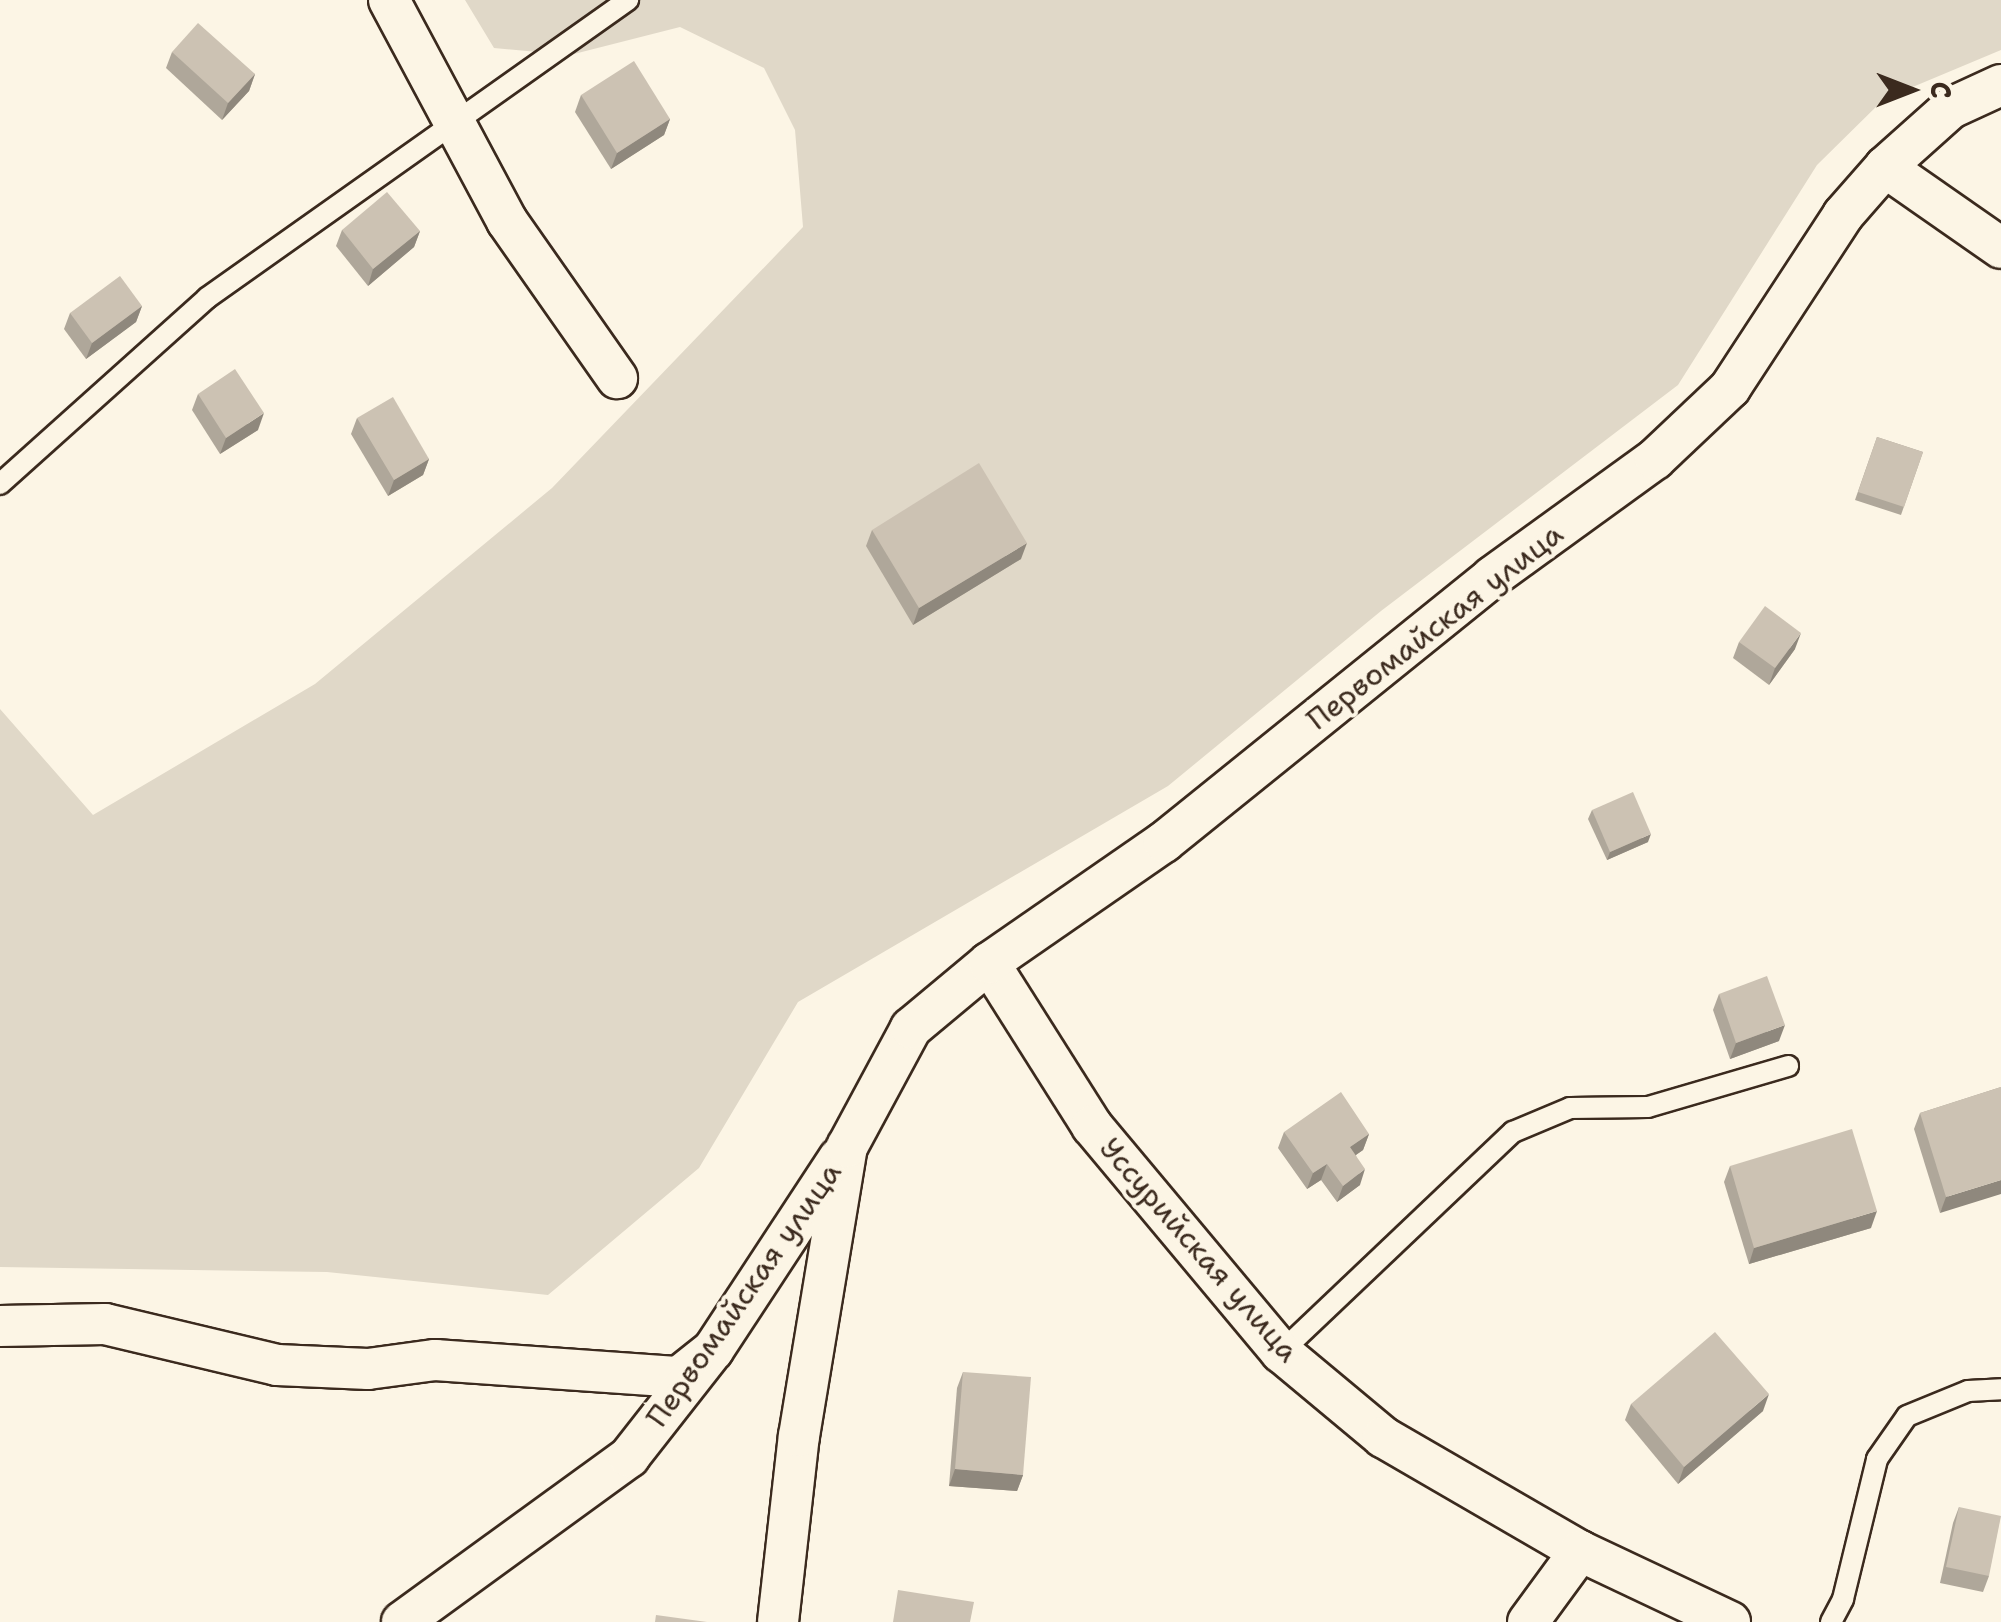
<!DOCTYPE html>
<html>
<head>
<meta charset="utf-8">
<style>
	body { margin:0 }
	#map { position:relative; width:2001px; height:1622px; overflow:hidden; background:#fcf5e5; font-family:"Shantell Sans",sans-serif }
	div>[style] { position:absolute }
	.green>* { inset:0; background:#e0d8c8 }
	.roads { filter:drop-shadow(2px 0 #3b2a1e) drop-shadow(-2px 0 #3b2a1e) drop-shadow(0 2px #3b2a1e) drop-shadow(0 -2px #3b2a1e) }
	.lane>* { height:20px; margin:-10px; padding:0 10px; transform-origin:10px; border-radius:10px; background:#fcf5e5 }
	.street>* { height:40px; margin:-20px; padding:0 20px; transform-origin:20px; border-radius:20px; background:#fcf5e5 }
	.wall>* { inset:0; background:#afa79a }
	.shaded-wall>* { inset:0; background:#8f887d }
	.building>* { inset:0; background:#ccc2b3 }
	span { translate:-50% -50%; white-space:nowrap; text-align:center; line-height:1.15; -webkit-text-stroke:8px #fcf5e5; paint-order:stroke }
	.street-label { font-size:30px; color:#3b2a1e }
	.north { position:absolute; left:1861px; top:40px; width:100px; height:100px; -webkit-text-stroke:8px #fcf5e5; paint-order:stroke; rotate:90deg; font-size:28px; font-weight:700; line-height:40px; text-align:center; color:#3b2a1e }
	.north::after { content:''; display:block; margin:auto; width:35px; height:45px; background:#3b2a1e; clip-path:polygon(50% 0,100% 100%,50% 72%,0 100%) }
</style>
</head>
<body>
<div id="map">
	<div class="green">
		<i style="clip-path:polygon(465px 0,2001px 0,2001px 50px,1884px 99px,1817px 165px,1678px 385px,1381px 611px,1168px 786px,798px 1002px,699px 1168px,548px 1295px,327px 1272px,0 1267px,0 709px,93px 815px,315px 684px,552px 488px,803px 227px,795px 130px,764px 68px,680px 27px,570px 55px,494px 48px)"></i>
	</div>
	<div class="roads">
		<div class="lane">
			<i style="left:0;top:484px;width:278px;rotate:-41.9deg"></i>
			<i style="left:207px;top:298px;width:516px;rotate:-35.29deg"></i>
			<i style="left:1281px;top:1352px;width:320px;rotate:-43.5deg"></i>
			<i style="left:1513px;top:1132px;width:62px;rotate:-22.8deg"></i>
			<i style="left:1570px;top:1108px;width:78px;rotate:-0.7deg"></i>
			<i style="left:1648px;top:1107px;width:146px;rotate:-16.3deg"></i>
			<i style="left:1831px;top:1622px;width:26px;rotate:-62deg"></i>
			<i style="left:1843px;top:1599px;width:144px;rotate:-76.3deg"></i>
			<i style="left:1877px;top:1459px;width:52px;rotate:-55.1deg"></i>
			<i style="left:1907px;top:1416px;width:66px;rotate:-22.3deg"></i>
			<i style="left:1968px;top:1391px;width:33px;rotate:-3deg"></i>
		</div>
		<div class="street">
			<i style="left:389px;top:0;width:251px;rotate:61.9deg"></i>
			<i style="left:507px;top:221px;width:192px;rotate:55deg"></i>
			<i style="left:1885px;top:167px;width:141px;rotate:34.9deg"></i>
			<i style="left:989px;top:963px;width:193px;rotate:57.7deg"></i>
			<i style="left:1092px;top:1126px;width:295px;rotate:50.1deg"></i>
			<i style="left:1281px;top:1352px;width:133px;rotate:39.8deg"></i>
			<i style="left:1383px;top:1437px;width:228px;rotate:30.1deg"></i>
			<i style="left:1580px;top:1551px;width:166px;rotate:25.3deg"></i>
			<i style="left:0;top:1326px;width:105px;rotate:-1.1deg"></i>
			<i style="left:105px;top:1324px;width:177px;rotate:13.4deg"></i>
			<i style="left:277px;top:1365px;width:91px;rotate:2.5deg"></i>
			<i style="left:368px;top:1369px;width:68px;rotate:-7.7deg"></i>
			<i style="left:435px;top:1360px;width:245px;rotate:4deg"></i>
			<i style="left:679px;top:1377px;width:43px;rotate:-38.5deg"></i>
			<i style="left:402px;top:1622px;width:281px;rotate:-36deg"></i>
			<i style="left:629px;top:1457px;width:136px;rotate:-51.9deg"></i>
			<i style="left:713px;top:1350px;width:230px;rotate:-56.7deg"></i>
			<i style="left:778px;top:1622px;width:187px;rotate:-83.6deg"></i>
			<i style="left:799px;top:1436px;width:293px;rotate:-80.6deg"></i>
			<i style="left:847px;top:1147px;width:135px;rotate:-61.7deg"></i>
			<i style="left:911px;top:1028px;width:102px;rotate:-39.8deg"></i>
			<i style="left:989px;top:963px;width:213px;rotate:-34.7deg"></i>
			<i style="left:1164px;top:842px;width:422px;rotate:-38.9deg"></i>
			<i style="left:1492px;top:577px;width:201px;rotate:-35.9deg"></i>
			<i style="left:1655px;top:459px;width:103px;rotate:-43.4deg"></i>
			<i style="left:1730px;top:388px;width:207px;rotate:-56.8deg"></i>
			<i style="left:1843px;top:215px;width:64px;rotate:-48.8deg"></i>
			<i style="left:1885px;top:167px;width:89px;rotate:-41.8deg"></i>
			<i style="left:1951px;top:108px;width:55px;rotate:-24.7deg"></i>
			<i style="left:1528px;top:1622px;width:88px;rotate:-53.8deg"></i>
		</div>
	</div>
	<div class="wall">
		<i style="clip-path:polygon(172px 52px,255px 74px,249px 91px,222px 120px,166px 68px)"></i>
		<i style="clip-path:polygon(581px 95px,670px 119px,664px 135px,611px 169px,575px 112px)"></i>
		<i style="clip-path:polygon(342px 230px,420px 231px,414px 247px,368px 286px,336px 246px)"></i>
		<i style="clip-path:polygon(142px 306px,136px 322px,86px 359px,64px 329px,70px 313px)"></i>
		<i style="clip-path:polygon(198px 394px,258px 430px,220px 454px,192px 410px)"></i>
		<i style="clip-path:polygon(357px 418px,429px 459px,423px 475px,388px 496px,351px 434px)"></i>
		<i style="clip-path:polygon(1877px 437px,1923px 452px,1901px 515px,1855px 500px)"></i>
		<i style="clip-path:polygon(872px 530px,1021px 559px,913px 625px,866px 546px)"></i>
		<i style="clip-path:polygon(1739px 642px,1795px 649px,1769px 685px,1733px 658px)"></i>
		<i style="clip-path:polygon(1592px 810px,1648px 842px,1607px 860px,1588px 819px)"></i>
		<i style="clip-path:polygon(1719px 994px,1779px 1041px,1730px 1059px,1713px 1010px)"></i>
		<i style="clip-path:polygon(2001px 1087px,1940px 1213px,1914px 1129px,1920px 1113px)"></i>
		<i style="clip-path:polygon(1284px 1132px,1369px 1134px,1363px 1150px,1356px 1155px,1360px 1185px,1337px 1202px,1321px 1180px,1307px 1189px,1278px 1148px)"></i>
		<i style="clip-path:polygon(1730px 1166px,1871px 1228px,1749px 1264px,1724px 1182px)"></i>
		<i style="clip-path:polygon(963px 1372px,1023px 1475px,1017px 1491px,949px 1486px,957px 1388px)"></i>
		<i style="clip-path:polygon(1631px 1404px,1763px 1411px,1678px 1484px,1625px 1420px)"></i>
		<i style="clip-path:polygon(1959px 1507px,1989px 1576px,1983px 1592px,1940px 1583px,1953px 1523px)"></i>
	</div>
	<div class="shaded-wall">
		<i style="clip-path:polygon(255px 74px,249px 91px,222px 120px,228px 103px)"></i>
		<i style="clip-path:polygon(670px 119px,664px 135px,611px 169px,617px 153px)"></i>
		<i style="clip-path:polygon(420px 231px,414px 247px,368px 286px,373px 269px)"></i>
		<i style="clip-path:polygon(142px 306px,136px 322px,86px 359px,92px 343px)"></i>
		<i style="clip-path:polygon(264px 413px,258px 430px,220px 454px,226px 438px)"></i>
		<i style="clip-path:polygon(429px 459px,423px 475px,388px 496px,394px 480px)"></i>
		<i style="clip-path:polygon(1027px 543px,1021px 559px,913px 625px,919px 608px)"></i>
		<i style="clip-path:polygon(1801px 633px,1795px 649px,1769px 685px,1775px 668px)"></i>
		<i style="clip-path:polygon(1651px 834px,1648px 842px,1607px 860px,1610px 852px)"></i>
		<i style="clip-path:polygon(1785px 1025px,1779px 1041px,1730px 1059px,1736px 1043px)"></i>
		<i style="clip-path:polygon(1369px 1134px,1363px 1150px,1344px 1163px,1350px 1147px)"></i>
		<i style="clip-path:polygon(1327px 1164px,1321px 1180px,1307px 1189px,1313px 1173px)"></i>
		<i style="clip-path:polygon(1365px 1169px,1360px 1185px,1337px 1202px,1343px 1186px)"></i>
		<i style="clip-path:polygon(2001px 1180px,2001px 1194px,1940px 1213px,1946px 1197px)"></i>
		<i style="clip-path:polygon(1877px 1211px,1871px 1228px,1749px 1264px,1754px 1248px)"></i>
		<i style="clip-path:polygon(1769px 1394px,1763px 1411px,1678px 1484px,1684px 1467px)"></i>
		<i style="clip-path:polygon(955px 1469px,1023px 1475px,1017px 1491px,949px 1486px)"></i>
	</div>
	<div class="building">
		<i style="clip-path:polygon(198px 23px,255px 74px,228px 103px,172px 52px)"></i>
		<i style="clip-path:polygon(634px 61px,670px 119px,617px 153px,581px 95px)"></i>
		<i style="clip-path:polygon(387px 192px,420px 231px,373px 269px,342px 230px)"></i>
		<i style="clip-path:polygon(120px 276px,142px 306px,92px 343px,70px 313px)"></i>
		<i style="clip-path:polygon(235px 369px,264px 413px,226px 438px,198px 394px)"></i>
		<i style="clip-path:polygon(393px 397px,429px 459px,394px 480px,357px 418px)"></i>
		<i style="clip-path:polygon(1877px 437px,1923px 452px,1904px 507px,1858px 492px)"></i>
		<i style="clip-path:polygon(979px 463px,1027px 543px,919px 608px,872px 530px)"></i>
		<i style="clip-path:polygon(1765px 606px,1801px 633px,1775px 668px,1739px 642px)"></i>
		<i style="clip-path:polygon(1633px 792px,1651px 834px,1610px 852px,1592px 810px)"></i>
		<i style="clip-path:polygon(1767px 976px,1785px 1025px,1736px 1043px,1719px 994px)"></i>
		<i style="clip-path:polygon(2001px 1087px,2001px 1180px,1946px 1197px,1920px 1113px)"></i>
		<i style="clip-path:polygon(1341px 1092px,1369px 1134px,1350px 1147px,1365px 1169px,1343px 1186px,1327px 1164px,1313px 1173px,1284px 1132px)"></i>
		<i style="clip-path:polygon(1852px 1129px,1877px 1211px,1754px 1248px,1730px 1166px)"></i>
		<i style="clip-path:polygon(1715px 1332px,1769px 1394px,1684px 1467px,1631px 1404px)"></i>
		<i style="clip-path:polygon(963px 1372px,1031px 1377px,1023px 1475px,955px 1469px)"></i>
		<i style="clip-path:polygon(1959px 1507px,2001px 1516px,1989px 1576px,1946px 1567px)"></i>
		<i style="clip-path:polygon(898px 1590px,974px 1602px,970px 1622px,893px 1622px)"></i>
		<i style="clip-path:polygon(656px 1615px,707px 1622px,655px 1622px)"></i>
	</div>
	<div class="street-label">
		<span style="left:1435px;top:627px;rotate:-38deg">Первомайская улица</span>
		<span style="left:1199px;top:1250px;rotate:49deg">Уссурийская улица</span>
		<span style="left:744px;top:1295px;rotate:-55deg">Первомайская улица</span>
	</div>
	<div class="north">С</div>
</div>
</body>
</html>
